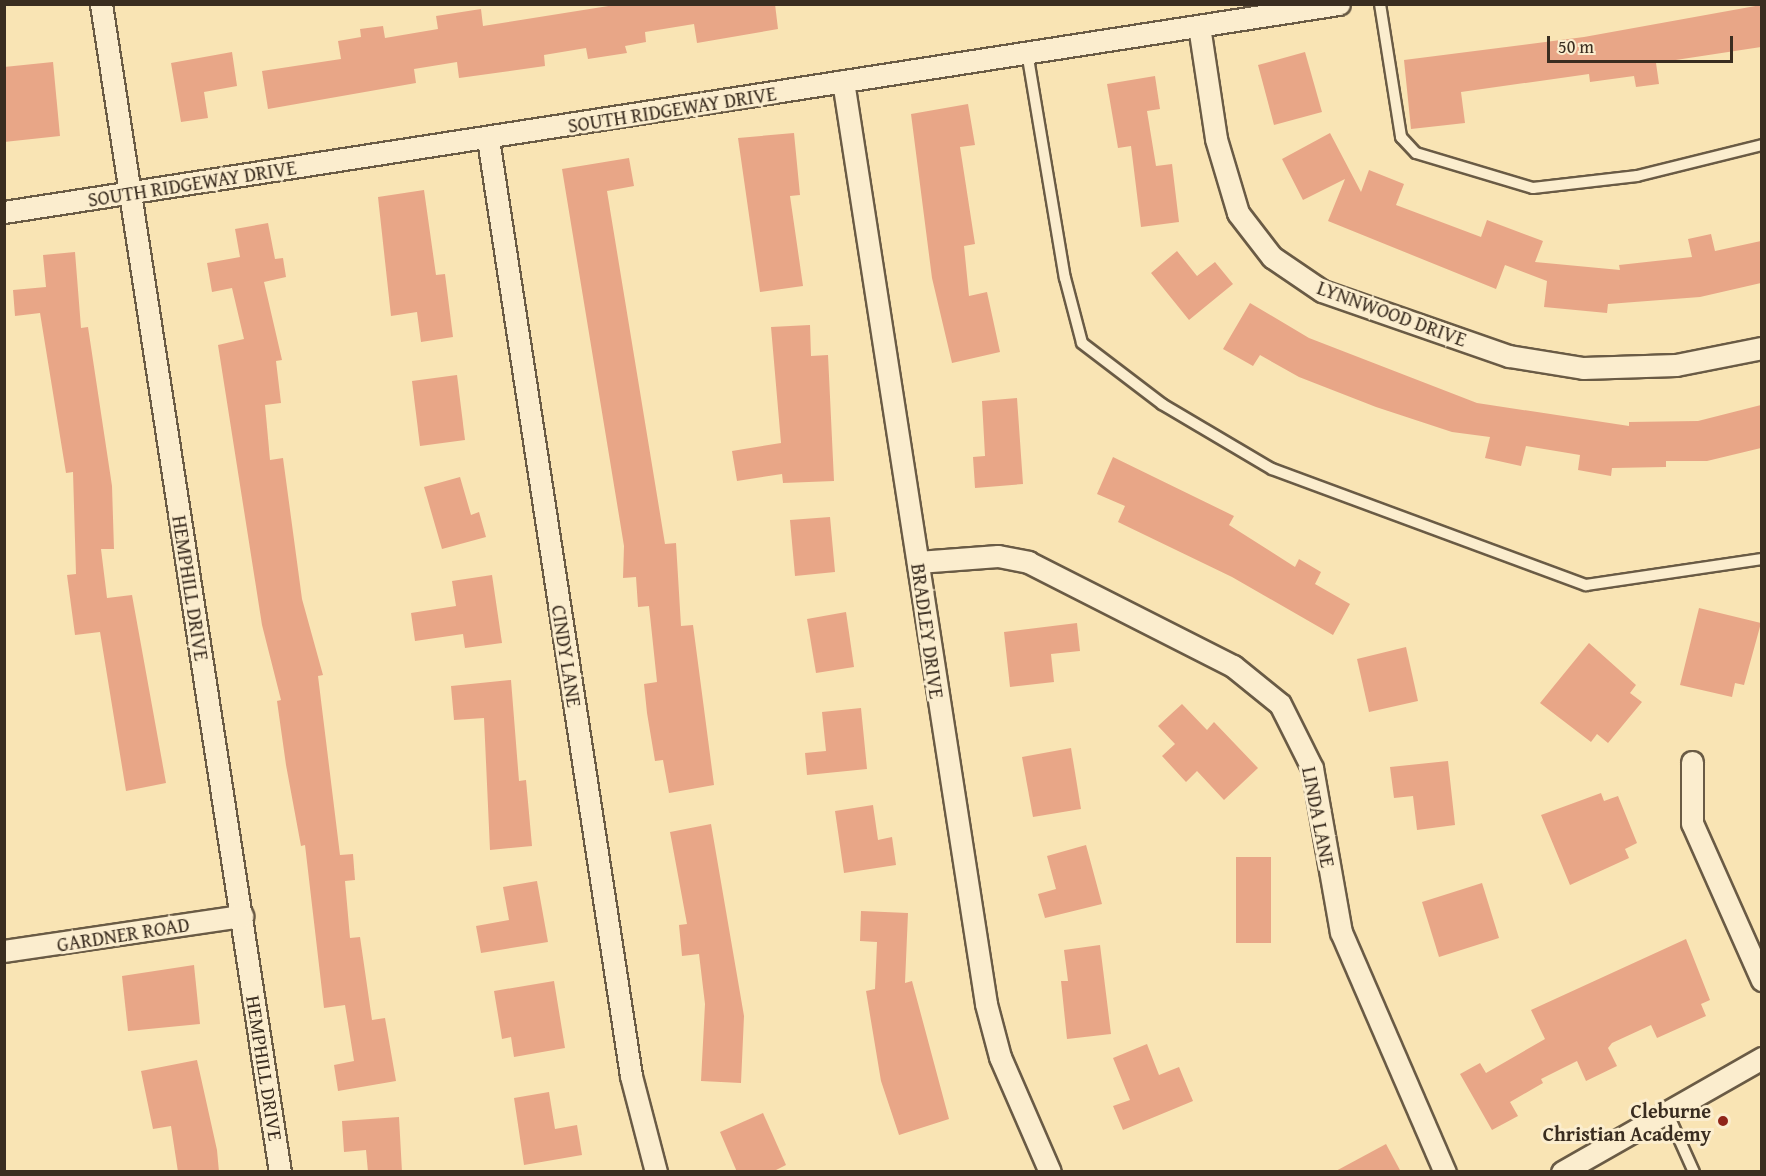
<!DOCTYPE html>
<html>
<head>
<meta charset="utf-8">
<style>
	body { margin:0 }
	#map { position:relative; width:1766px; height:1176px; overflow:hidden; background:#f9e4b4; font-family:"Gentium Book Plus",serif }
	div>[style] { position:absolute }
	.building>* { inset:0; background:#e8a687 }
	.roads { filter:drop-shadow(2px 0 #6a5b45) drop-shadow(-2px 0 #6a5b45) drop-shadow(0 2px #6a5b45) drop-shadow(0 -2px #6a5b45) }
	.lane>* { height:10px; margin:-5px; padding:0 5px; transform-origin:5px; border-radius:5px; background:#fbedce }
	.street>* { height:21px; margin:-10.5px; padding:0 10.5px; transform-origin:10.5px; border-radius:10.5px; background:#fbedce }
	.dots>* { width:16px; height:16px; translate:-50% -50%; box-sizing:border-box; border:3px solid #fbedce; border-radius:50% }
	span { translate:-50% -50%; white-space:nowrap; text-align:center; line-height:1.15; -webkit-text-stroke:6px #fbedce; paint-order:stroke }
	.street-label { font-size:20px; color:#3a2d20 }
	.poi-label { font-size:20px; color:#3a2d20; font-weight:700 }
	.right { translate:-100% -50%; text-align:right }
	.frame { position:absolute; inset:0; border:6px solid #3a2d20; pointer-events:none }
	.scale { position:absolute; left:1547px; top:36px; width:186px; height:27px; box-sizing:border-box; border:3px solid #3a2d20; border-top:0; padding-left:8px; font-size:18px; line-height:21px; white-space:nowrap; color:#3a2d20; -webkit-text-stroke:4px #fbedce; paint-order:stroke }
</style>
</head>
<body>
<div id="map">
	<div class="building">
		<i style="clip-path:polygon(621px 4px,775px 4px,778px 29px,697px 43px,694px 24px,645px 32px,646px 42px,625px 46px,627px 53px,588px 59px,586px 48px,544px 55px,545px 66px,459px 78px,457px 62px,414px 69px,416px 83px,268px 109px,262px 71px,341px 59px,338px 41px,361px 37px,360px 29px,383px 26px,385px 38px,438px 29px,436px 16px,481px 9px,483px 26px)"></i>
		<i style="clip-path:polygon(1761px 5px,1761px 47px,1656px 63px,1659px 84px,1636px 87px,1634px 76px,1590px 82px,1589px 74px,1461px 92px,1465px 123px,1411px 129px,1404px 60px,1584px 37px)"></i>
		<i style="clip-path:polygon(232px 52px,237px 86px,204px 92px,208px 118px,181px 122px,171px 63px)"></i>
		<i style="clip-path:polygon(1305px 52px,1322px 112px,1274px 125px,1258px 65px)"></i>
		<i style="clip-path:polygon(53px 62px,60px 136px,4px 142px,4px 67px)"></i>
		<i style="clip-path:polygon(1155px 76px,1160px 109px,1147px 111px,1156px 166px,1172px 164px,1179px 222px,1141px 227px,1131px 146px,1118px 148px,1107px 84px)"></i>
		<i style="clip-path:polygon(968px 104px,975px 145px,960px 147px,975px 244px,964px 246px,969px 296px,987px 292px,1000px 352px,952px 363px,932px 278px,911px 114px)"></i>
		<i style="clip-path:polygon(794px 133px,800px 195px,790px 196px,803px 286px,760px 292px,738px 138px)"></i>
		<i style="clip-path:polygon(1330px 133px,1361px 192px,1369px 170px,1404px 184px,1396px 205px,1481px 237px,1487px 220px,1543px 241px,1535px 262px,1620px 270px,1619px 265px,1692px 257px,1688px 239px,1711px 234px,1715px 251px,1761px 241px,1761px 283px,1700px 297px,1608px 304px,1607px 313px,1544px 307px,1547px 281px,1505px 265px,1496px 289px,1328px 221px,1345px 179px,1303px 200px,1282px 159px)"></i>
		<i style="clip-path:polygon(629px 158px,634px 186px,607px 191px,665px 544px,676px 543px,681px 626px,693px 625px,714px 785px,669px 793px,663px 760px,655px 761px,647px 713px,644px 684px,657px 682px,649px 606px,638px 607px,636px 577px,623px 578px,624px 546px,562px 169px)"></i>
		<i style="clip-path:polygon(424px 190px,436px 275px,445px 274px,453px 337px,421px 342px,417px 312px,391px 316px,378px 197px)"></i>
		<i style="clip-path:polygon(268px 223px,275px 259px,283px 258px,286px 277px,264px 282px,282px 360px,276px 361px,281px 403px,265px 405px,270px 460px,283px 458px,302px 599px,323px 675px,318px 676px,340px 855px,353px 854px,355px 880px,345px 881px,350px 938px,360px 937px,372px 1020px,385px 1018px,396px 1081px,338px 1091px,334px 1065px,354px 1061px,345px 1005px,324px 1008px,305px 845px,301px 846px,286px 765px,277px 701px,281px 700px,262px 625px,218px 345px,244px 339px,232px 288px,212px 292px,207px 263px,240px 257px,235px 229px)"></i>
		<i style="clip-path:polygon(1177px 251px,1197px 276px,1215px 262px,1233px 284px,1189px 320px,1151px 273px)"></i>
		<i style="clip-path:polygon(75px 252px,81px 328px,88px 327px,112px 486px,114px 549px,101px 549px,107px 598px,132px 595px,166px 783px,126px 791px,100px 632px,75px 635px,67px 575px,76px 574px,73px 472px,66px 473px,40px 313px,15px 316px,13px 290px,46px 287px,43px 255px)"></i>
		<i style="clip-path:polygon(1250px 303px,1309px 338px,1477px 403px,1629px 426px,1629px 422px,1698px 421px,1761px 405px,1761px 448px,1707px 461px,1666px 461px,1666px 467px,1612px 468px,1611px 476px,1578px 470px,1580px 455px,1526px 446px,1521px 466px,1485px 458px,1490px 437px,1452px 432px,1376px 407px,1299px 377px,1260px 355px,1253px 366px,1223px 349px)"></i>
		<i style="clip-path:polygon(810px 325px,811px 356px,828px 355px,834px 481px,783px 483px,782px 474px,737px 481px,732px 451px,781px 443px,771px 327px)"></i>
		<i style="clip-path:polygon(457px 375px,465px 440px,420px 446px,412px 381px)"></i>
		<i style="clip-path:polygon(1017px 398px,1023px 484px,975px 488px,973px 457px,985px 456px,982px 401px)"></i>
		<i style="clip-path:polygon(1113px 457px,1234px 516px,1229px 525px,1295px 567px,1299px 559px,1321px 572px,1315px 584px,1350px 604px,1333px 635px,1232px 577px,1118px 522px,1125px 506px,1097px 494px)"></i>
		<i style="clip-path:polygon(460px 477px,471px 515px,479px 512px,486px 537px,442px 549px,424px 487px)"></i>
		<i style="clip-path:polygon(830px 517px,835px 572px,795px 576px,790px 520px)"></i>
		<i style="clip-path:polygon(492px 575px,502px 643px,465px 648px,463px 634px,415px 641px,411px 613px,456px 606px,452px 581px)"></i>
		<i style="clip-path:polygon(1699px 608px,1761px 623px,1744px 685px,1735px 683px,1732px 697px,1680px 685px)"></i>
		<i style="clip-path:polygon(846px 612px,854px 667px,816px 673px,807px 619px)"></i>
		<i style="clip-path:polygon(1077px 623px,1080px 651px,1051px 654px,1054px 682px,1010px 687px,1004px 632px)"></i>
		<i style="clip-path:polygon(1589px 643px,1636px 685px,1630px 693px,1642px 702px,1608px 743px,1597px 734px,1591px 742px,1540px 703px)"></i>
		<i style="clip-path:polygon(1406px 647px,1418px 701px,1369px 712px,1357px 659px)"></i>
		<i style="clip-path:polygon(511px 680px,519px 781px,526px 780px,532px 846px,490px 850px,484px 718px,454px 720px,451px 686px)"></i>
		<i style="clip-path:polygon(1182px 704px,1207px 730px,1214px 722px,1258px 768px,1224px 800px,1197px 771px,1186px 782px,1162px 756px,1175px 744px,1158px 726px)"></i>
		<i style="clip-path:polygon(861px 708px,867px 769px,807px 775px,805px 753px,826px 751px,822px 712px)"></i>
		<i style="clip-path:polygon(1071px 748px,1081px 809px,1033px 817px,1022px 757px)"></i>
		<i style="clip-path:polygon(1448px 761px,1455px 825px,1417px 830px,1413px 796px,1394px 798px,1390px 767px)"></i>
		<i style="clip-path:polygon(1601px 793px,1604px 801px,1618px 796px,1637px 843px,1625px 849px,1629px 858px,1570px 885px,1541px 815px)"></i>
		<i style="clip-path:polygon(873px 805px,878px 840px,892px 837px,896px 865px,844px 873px,835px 811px)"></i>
		<i style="clip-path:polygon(711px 824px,744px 1016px,741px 1083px,701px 1081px,705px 1004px,699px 954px,682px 956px,679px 925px,687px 924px,670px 832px)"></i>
		<i style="clip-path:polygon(1086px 845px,1102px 904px,1045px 918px,1038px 894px,1056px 889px,1047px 856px)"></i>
		<i style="clip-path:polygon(1236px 857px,1271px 857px,1271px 943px,1236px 943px)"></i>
		<i style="clip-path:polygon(537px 881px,548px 942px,481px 953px,476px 926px,509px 920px,503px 887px)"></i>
		<i style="clip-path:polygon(1482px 883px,1499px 938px,1439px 957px,1422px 902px)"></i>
		<i style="clip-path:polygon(861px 911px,908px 913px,905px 983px,912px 981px,949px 1119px,899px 1135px,881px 1081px,866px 991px,875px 989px,877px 942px,860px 941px)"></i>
		<i style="clip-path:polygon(1686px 939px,1710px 1000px,1701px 1004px,1706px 1016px,1657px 1038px,1651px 1025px,1612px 1043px,1608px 1048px,1617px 1066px,1586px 1081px,1577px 1061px,1541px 1079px,1543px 1083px,1510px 1102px,1518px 1116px,1492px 1130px,1460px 1074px,1480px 1063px,1486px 1073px,1545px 1039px,1531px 1010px)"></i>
		<i style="clip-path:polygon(1100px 945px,1111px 1034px,1067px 1039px,1061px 981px,1068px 981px,1064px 950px)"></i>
		<i style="clip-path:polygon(194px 965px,200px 1024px,128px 1031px,122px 976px)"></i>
		<i style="clip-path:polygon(554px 981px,565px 1048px,514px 1057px,511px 1037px,502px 1039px,494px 991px)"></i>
		<i style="clip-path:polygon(1147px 1044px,1159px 1075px,1179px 1067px,1193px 1101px,1123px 1130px,1113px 1106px,1130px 1100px,1113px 1058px)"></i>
		<i style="clip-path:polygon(197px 1060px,217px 1150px,219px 1172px,178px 1172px,171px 1126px,153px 1129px,141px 1071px)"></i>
		<i style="clip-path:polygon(549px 1092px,555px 1129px,577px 1125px,582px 1155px,524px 1165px,514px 1098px)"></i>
		<i style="clip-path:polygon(763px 1113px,786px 1165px,772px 1172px,737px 1172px,720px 1132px)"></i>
		<i style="clip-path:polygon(399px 1117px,402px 1172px,368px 1172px,366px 1150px,344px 1152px,342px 1121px)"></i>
		<i style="clip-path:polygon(1386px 1144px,1401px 1172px,1334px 1172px)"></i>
	</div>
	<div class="roads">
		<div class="lane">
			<i style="left:1380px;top:4px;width:135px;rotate:81deg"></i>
			<i style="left:1401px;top:137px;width:22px;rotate:47deg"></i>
			<i style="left:1416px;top:153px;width:122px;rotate:16.7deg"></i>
			<i style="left:1533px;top:188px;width:105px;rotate:-6.6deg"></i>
			<i style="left:1637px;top:176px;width:129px;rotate:-13.9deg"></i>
			<i style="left:1027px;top:52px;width:229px;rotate:80.5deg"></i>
			<i style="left:1065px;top:278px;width:67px;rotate:75.3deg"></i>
			<i style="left:1082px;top:343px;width:101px;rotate:37.3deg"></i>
			<i style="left:1162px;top:404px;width:128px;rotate:30.6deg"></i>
			<i style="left:1272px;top:469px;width:335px;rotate:20.3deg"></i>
			<i style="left:1586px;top:585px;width:178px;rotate:-8.4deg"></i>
			<i style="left:1667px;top:1112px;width:66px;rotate:65.8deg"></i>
		</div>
		<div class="street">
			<i style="left:101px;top:4px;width:1182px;rotate:81.29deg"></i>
			<i style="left:1199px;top:26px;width:114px;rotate:81.4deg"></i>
			<i style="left:1216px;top:139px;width:77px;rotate:73.4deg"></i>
			<i style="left:1238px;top:213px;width:56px;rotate:52.3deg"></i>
			<i style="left:1272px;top:257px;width:60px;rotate:34.2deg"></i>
			<i style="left:1322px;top:291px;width:198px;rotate:19.2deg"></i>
			<i style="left:1509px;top:356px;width:75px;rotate:9.2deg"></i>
			<i style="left:1583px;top:368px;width:93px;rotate:-1.8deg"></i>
			<i style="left:1676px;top:365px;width:88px;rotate:-11.2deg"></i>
			<i style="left:843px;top:81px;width:934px;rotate:81.19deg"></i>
			<i style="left:986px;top:1004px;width:55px;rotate:75.2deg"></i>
			<i style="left:1000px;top:1057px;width:125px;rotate:66.5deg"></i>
			<i style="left:488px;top:139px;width:948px;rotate:81.32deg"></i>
			<i style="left:631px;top:1076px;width:99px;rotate:75.4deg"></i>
			<i style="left:4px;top:212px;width:1351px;rotate:-8.86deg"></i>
			<i style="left:918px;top:562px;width:80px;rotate:-4.3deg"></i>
			<i style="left:998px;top:556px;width:31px;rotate:11deg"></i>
			<i style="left:1028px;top:562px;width:230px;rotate:26.9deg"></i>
			<i style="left:1233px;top:666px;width:60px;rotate:39deg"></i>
			<i style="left:1280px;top:704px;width:72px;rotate:63.4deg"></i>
			<i style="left:1312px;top:768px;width:167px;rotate:80deg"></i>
			<i style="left:1341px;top:932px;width:262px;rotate:66.6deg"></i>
			<i style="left:1692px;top:762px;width:61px;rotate:90deg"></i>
			<i style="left:1692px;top:823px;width:172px;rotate:66deg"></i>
			<i style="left:4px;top:951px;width:241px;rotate:-8.4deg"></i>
			<i style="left:1562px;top:1172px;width:230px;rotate:-29.7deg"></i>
		</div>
	</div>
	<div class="dots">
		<i style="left:1723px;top:1121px;background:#8f2418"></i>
	</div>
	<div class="street-label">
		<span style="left:672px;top:109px;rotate:-9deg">SOUTH RIDGEWAY DRIVE</span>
		<span style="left:192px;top:183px;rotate:-9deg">SOUTH RIDGEWAY DRIVE</span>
		<span style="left:1392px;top:313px;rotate:20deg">LYNNWOOD DRIVE</span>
		<span style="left:191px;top:588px;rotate:81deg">HEMPHILL DRIVE</span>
		<span style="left:928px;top:631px;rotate:82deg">BRADLEY DRIVE</span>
		<span style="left:567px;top:656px;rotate:81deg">CINDY LANE</span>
		<span style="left:1319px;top:817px;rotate:79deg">LINDA LANE</span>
		<span style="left:123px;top:934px;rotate:-9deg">GARDNER ROAD</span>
		<span style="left:265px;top:1068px;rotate:81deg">HEMPHILL DRIVE</span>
	</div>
	<div class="poi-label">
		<span class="right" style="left:1711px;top:1122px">Cleburne<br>Christian Academy</span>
	</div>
	<div class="frame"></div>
	<div class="scale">50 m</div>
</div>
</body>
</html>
